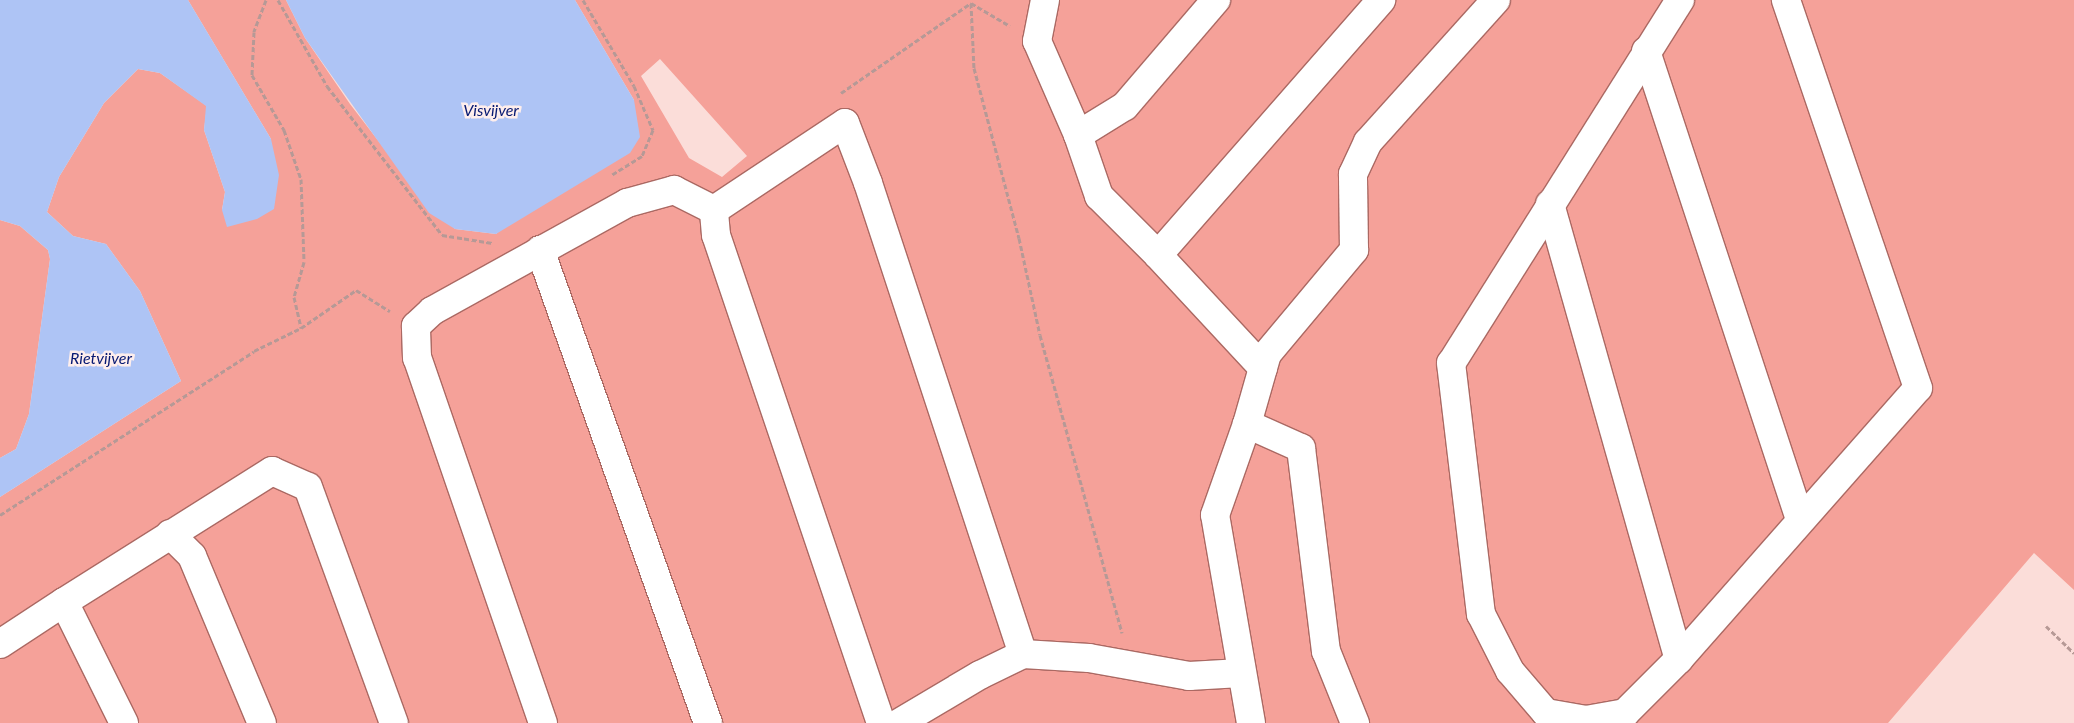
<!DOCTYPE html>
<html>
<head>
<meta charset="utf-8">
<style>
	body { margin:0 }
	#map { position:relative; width:2074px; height:723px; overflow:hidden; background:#fbddd9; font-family:Lato,sans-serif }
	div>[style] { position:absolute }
	.green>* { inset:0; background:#f5a199 }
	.water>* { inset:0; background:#aec4f5 }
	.path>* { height:3px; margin-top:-1.5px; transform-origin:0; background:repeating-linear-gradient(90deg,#b69996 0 5px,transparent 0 7.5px) }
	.roads { filter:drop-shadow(1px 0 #ab6963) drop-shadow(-1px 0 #ab6963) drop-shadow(0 1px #ab6963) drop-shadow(0 -1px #ab6963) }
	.minor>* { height:28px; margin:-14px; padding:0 14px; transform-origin:14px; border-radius:14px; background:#fff }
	span { translate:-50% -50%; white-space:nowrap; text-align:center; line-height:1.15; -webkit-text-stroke:5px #feeeec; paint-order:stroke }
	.water-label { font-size:16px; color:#071972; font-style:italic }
</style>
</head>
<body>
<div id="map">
	<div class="green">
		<i style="clip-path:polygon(evenodd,188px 0,286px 0,305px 38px,350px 104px,400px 169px,455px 229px,496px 234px,634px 100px,575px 0,2074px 0,2074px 590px,2034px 553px,1888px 723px,0 723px,0 497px,181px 381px,140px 291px,106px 244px,73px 236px,47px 212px,59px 177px,104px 103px,138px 69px,160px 73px,207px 106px,204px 130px,225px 192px,222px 210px,271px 139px,188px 0,660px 59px,747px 156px,722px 177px,689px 158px,641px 76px,660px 59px)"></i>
		<i style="clip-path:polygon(0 220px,20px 226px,48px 250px,50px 259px,29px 414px,16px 449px,0 458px)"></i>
	</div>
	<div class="water">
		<i style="clip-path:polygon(0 0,188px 0,271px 139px,279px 175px,274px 209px,257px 219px,227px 227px,222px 210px,225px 192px,204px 130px,206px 106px,160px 73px,138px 69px,104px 103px,59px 177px,47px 212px,73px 236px,106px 244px,140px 291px,181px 381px,0 497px,0 458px,16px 449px,29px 414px,50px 259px,48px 250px,20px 226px,0 220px)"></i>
		<i style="clip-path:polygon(286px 0,575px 0,634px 100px,640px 137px,630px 153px,496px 234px,455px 229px,429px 213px,305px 38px)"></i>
	</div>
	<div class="path">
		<i style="left:266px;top:0;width:34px;rotate:111deg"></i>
		<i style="left:254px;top:32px;width:43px;rotate:92.7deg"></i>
		<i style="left:252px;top:75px;width:64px;rotate:59.8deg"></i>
		<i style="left:284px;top:130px;width:52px;rotate:70.9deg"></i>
		<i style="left:301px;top:179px;width:83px;rotate:87.9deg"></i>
		<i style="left:304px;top:262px;width:36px;rotate:106deg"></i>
		<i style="left:294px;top:297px;width:32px;rotate:77deg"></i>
		<i style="left:278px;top:0;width:99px;rotate:60.3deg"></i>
		<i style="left:327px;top:86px;width:188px;rotate:52.3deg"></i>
		<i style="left:442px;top:235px;width:51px;rotate:9.1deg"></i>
		<i style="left:583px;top:0;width:100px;rotate:59.3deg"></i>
		<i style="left:634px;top:86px;width:48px;rotate:66.6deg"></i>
		<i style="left:653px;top:130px;width:28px;rotate:113deg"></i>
		<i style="left:642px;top:156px;width:36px;rotate:148deg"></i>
		<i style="left:971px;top:3px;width:65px;rotate:87.4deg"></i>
		<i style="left:974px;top:68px;width:176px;rotate:75.2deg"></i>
		<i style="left:1019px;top:238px;width:99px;rotate:77.8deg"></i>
		<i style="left:1040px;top:335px;width:309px;rotate:74.6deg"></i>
		<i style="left:841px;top:93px;width:158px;rotate:-34.7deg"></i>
		<i style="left:971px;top:3px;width:45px;rotate:30.5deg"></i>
		<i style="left:0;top:515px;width:302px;rotate:-32.8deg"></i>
		<i style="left:254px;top:351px;width:52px;rotate:-26.1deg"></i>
		<i style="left:301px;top:328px;width:67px;rotate:-34.6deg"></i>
		<i style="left:356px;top:290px;width:40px;rotate:32deg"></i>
		<i style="left:2046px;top:626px;width:39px;rotate:44deg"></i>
	</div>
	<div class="roads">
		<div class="minor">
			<i style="left:1045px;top:0;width:42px;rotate:101deg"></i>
			<i style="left:1037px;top:41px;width:103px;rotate:66.4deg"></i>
			<i style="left:1078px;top:135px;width:65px;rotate:71deg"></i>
			<i style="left:1099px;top:196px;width:83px;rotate:45deg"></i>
			<i style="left:1680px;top:0;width:429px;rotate:122.2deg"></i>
			<i style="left:1451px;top:363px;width:253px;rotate:83.2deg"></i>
			<i style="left:1481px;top:614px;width:64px;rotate:63deg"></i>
			<i style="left:1510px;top:671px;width:55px;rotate:49.4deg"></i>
			<i style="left:1546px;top:713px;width:41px;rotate:9.9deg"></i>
			<i style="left:1586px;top:720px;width:40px;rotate:-10deg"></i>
			<i style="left:1625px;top:713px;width:76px;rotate:-45deg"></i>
			<i style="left:1679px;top:659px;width:361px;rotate:-48.6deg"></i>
			<i style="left:1918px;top:388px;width:410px;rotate:-108.8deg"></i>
			<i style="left:1646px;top:51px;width:493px;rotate:71.8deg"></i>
			<i style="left:1078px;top:135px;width:55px;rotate:-31.7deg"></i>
			<i style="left:1125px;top:106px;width:140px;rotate:-49.4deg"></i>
			<i style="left:1550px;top:204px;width:473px;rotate:74.2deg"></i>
			<i style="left:540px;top:250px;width:502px;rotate:70.45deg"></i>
			<i style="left:1263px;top:368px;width:154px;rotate:-132.9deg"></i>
			<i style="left:1158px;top:255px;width:339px;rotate:-48.8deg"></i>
			<i style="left:1247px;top:424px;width:59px;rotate:24deg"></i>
			<i style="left:1301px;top:448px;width:205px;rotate:83deg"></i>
			<i style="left:1326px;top:651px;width:78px;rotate:68.1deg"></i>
			<i style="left:170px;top:534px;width:31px;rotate:45deg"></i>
			<i style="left:192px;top:556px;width:181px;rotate:67.3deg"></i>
			<i style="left:0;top:644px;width:77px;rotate:-33.3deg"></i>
			<i style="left:124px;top:723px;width:135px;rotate:-116.4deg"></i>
			<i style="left:64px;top:602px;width:246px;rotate:-32.2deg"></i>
			<i style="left:272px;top:471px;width:39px;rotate:24deg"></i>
			<i style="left:308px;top:487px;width:251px;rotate:70deg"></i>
			<i style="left:543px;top:723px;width:386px;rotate:-109deg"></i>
			<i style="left:417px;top:358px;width:32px;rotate:-92deg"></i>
			<i style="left:416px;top:326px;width:22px;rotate:-43deg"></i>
			<i style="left:432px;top:311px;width:223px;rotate:-29deg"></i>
			<i style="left:627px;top:203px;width:49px;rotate:-15.5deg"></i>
			<i style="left:674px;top:190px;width:45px;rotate:26.6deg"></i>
			<i style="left:881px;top:723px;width:515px;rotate:-108.68deg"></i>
			<i style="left:716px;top:235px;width:25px;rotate:-95deg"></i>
			<i style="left:714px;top:210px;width:157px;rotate:-33.6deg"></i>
			<i style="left:845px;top:123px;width:64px;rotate:69deg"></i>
			<i style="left:868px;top:183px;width:496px;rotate:71.8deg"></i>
			<i style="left:899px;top:723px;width:94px;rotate:-30.7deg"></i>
			<i style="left:980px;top:675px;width:48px;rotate:-26deg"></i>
			<i style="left:1023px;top:654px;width:66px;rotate:3.5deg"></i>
			<i style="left:1089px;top:658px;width:102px;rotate:10.2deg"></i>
			<i style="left:1189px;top:676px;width:52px;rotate:-3.3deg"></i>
			<i style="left:1251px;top:723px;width:211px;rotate:-99.8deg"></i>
			<i style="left:1215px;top:515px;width:96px;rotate:-70.6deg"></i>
			<i style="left:1247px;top:424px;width:73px;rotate:-74.1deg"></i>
			<i style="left:1267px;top:354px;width:136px;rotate:-50.1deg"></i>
			<i style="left:1354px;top:250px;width:76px;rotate:-90.8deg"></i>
			<i style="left:1353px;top:174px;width:35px;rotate:-65deg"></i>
			<i style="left:1368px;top:142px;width:191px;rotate:-48deg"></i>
		</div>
	</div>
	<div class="water-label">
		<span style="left:491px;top:110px">Visvijver</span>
		<span style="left:101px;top:358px">Rietvijver</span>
	</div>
</div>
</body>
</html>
